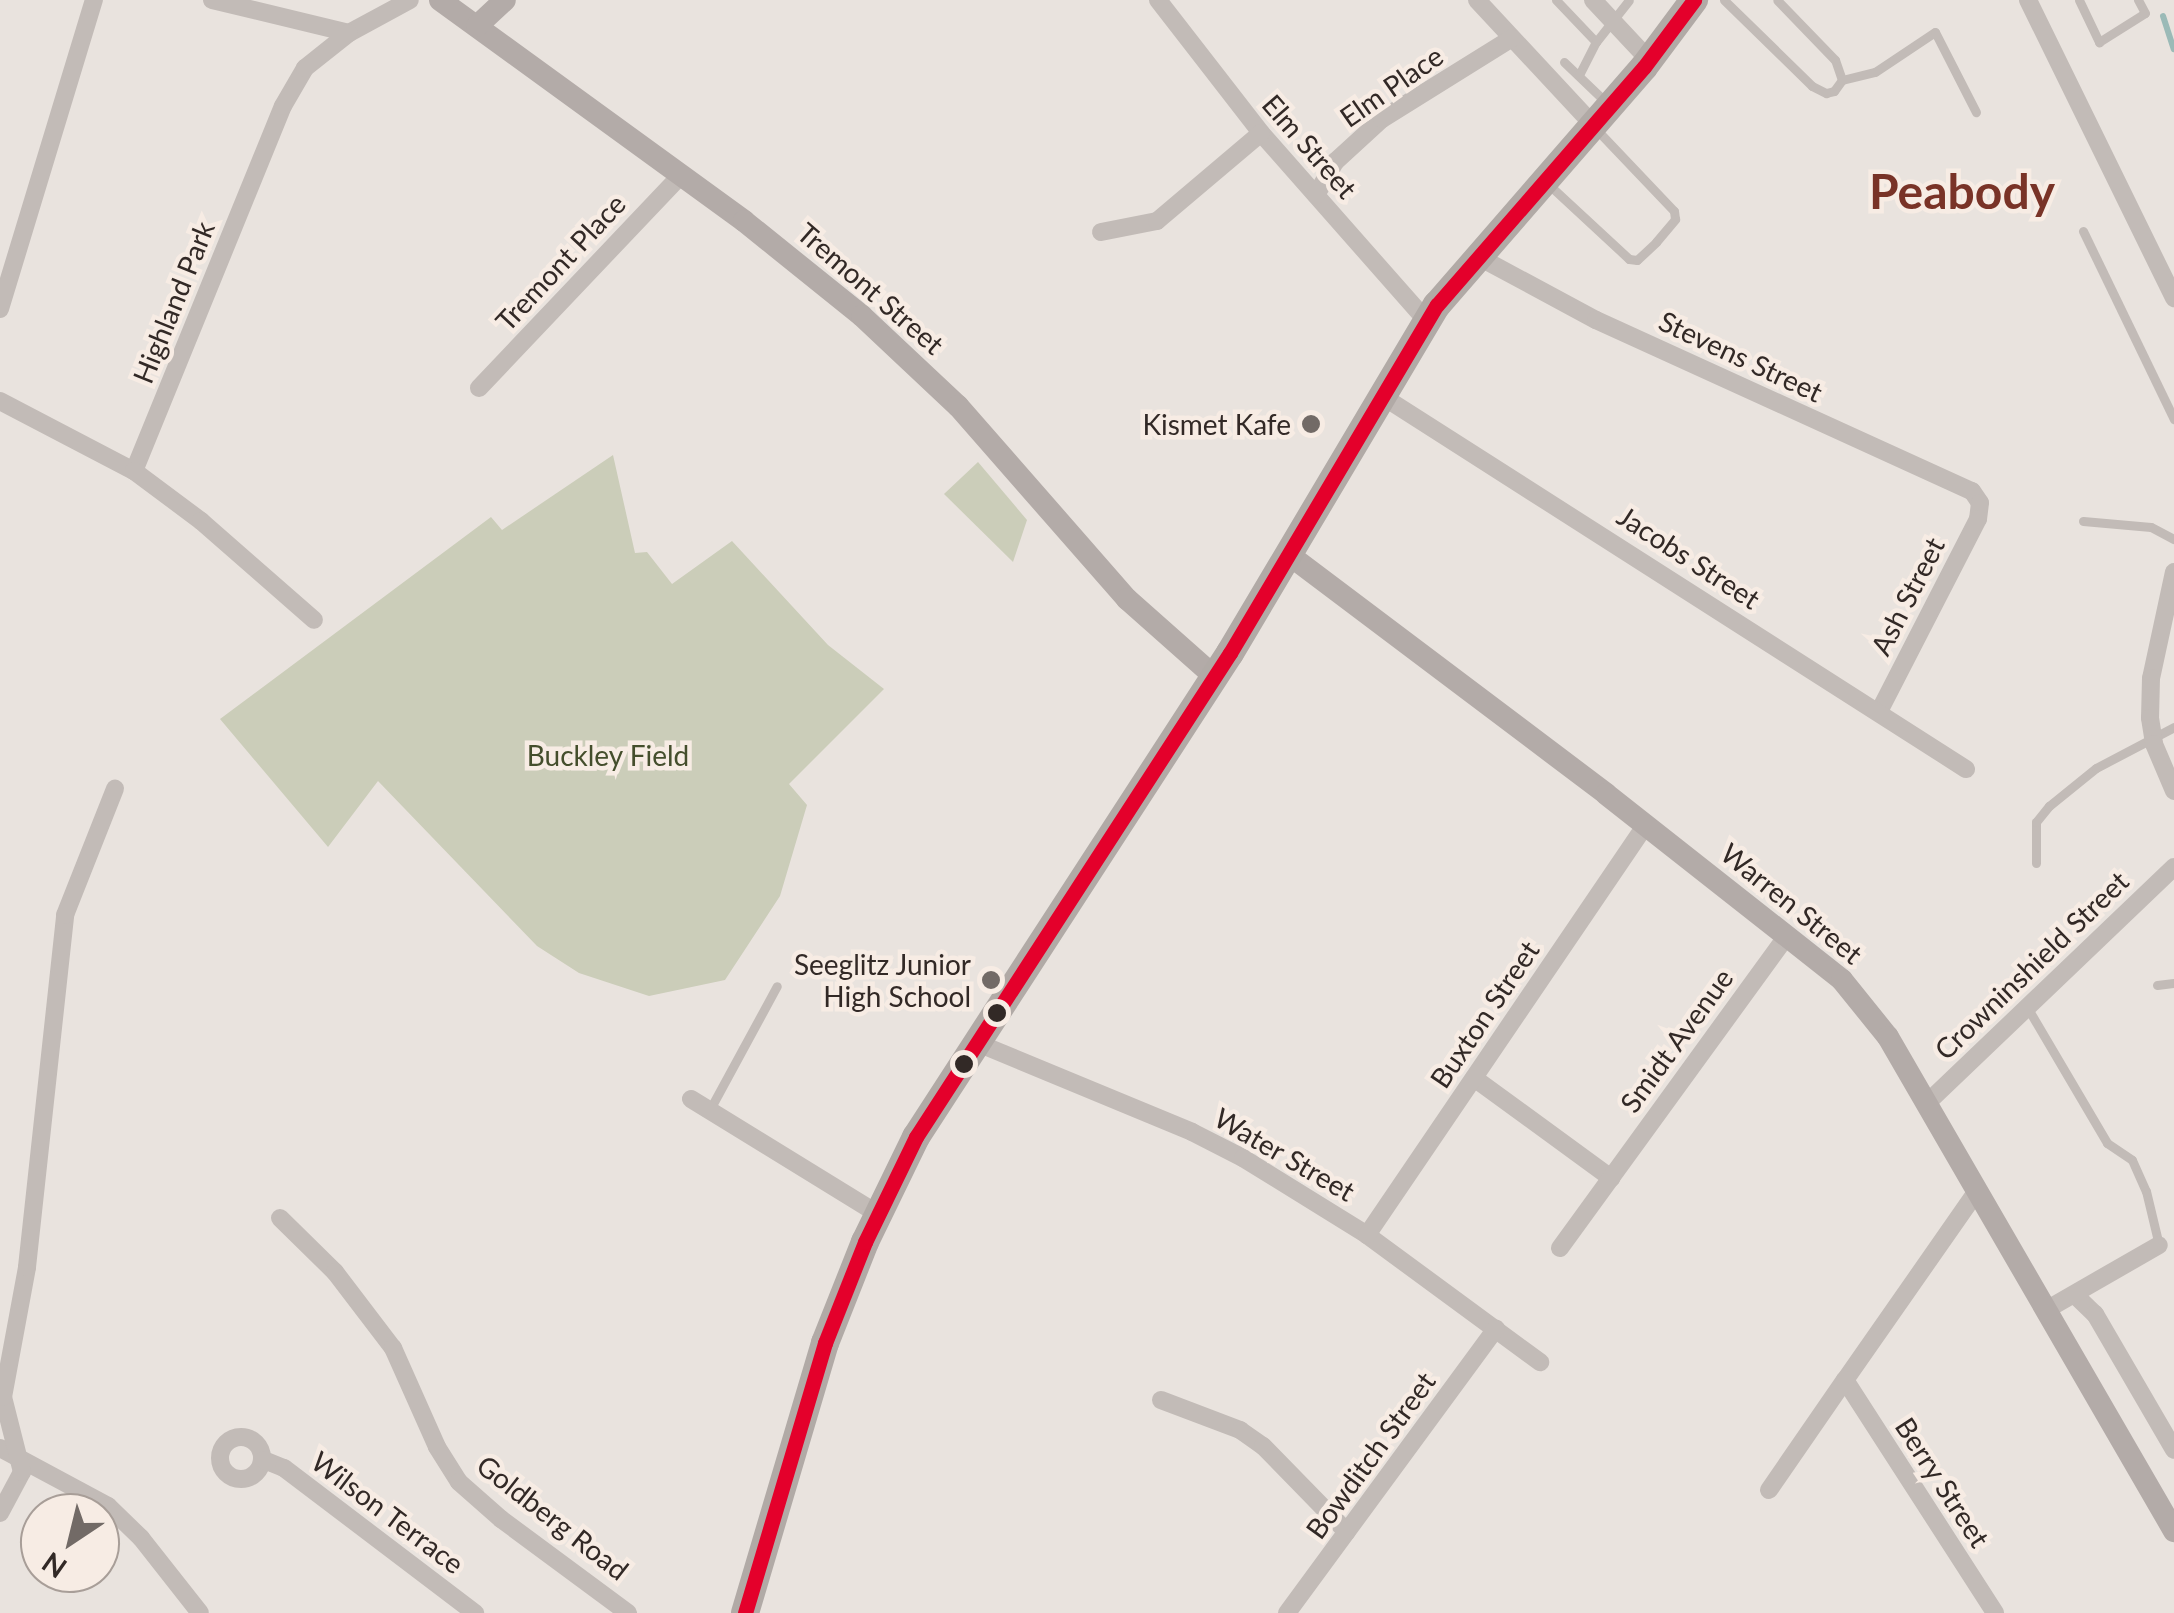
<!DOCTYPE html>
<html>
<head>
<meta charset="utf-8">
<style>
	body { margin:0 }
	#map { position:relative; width:2174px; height:1613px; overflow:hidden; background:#e9e3de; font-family:Lato,sans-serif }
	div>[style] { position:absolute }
	.green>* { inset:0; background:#cbcdb9 }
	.stream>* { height:6px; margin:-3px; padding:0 3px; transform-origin:3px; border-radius:3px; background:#9bbab7 }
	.lane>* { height:9px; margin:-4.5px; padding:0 4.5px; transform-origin:4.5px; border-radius:4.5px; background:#c2bbb7 }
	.street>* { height:18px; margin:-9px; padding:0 9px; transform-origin:9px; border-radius:9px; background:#c2bbb7 }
	.street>.ring { margin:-9px; padding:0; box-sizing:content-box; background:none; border:18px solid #c2bbb7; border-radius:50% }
	.secondary>* { height:22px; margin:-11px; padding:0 11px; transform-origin:11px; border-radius:11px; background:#b3aba8 }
	.primary>* { height:28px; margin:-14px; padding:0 14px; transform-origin:14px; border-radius:14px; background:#b1aaa6 }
	.bus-1>* { height:15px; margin:-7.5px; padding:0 7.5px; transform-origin:7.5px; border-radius:7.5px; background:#e4002b }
	.dots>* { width:28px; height:28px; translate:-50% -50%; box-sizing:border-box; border:5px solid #f7ece4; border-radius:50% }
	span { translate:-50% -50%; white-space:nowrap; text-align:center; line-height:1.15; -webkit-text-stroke:9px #f7ece4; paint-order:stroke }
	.street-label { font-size:28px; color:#322926 }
	.poi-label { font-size:28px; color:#322926 }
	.right { translate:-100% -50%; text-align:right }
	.park-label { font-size:28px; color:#444e2c }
	.town-label { font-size:48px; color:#793327; font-weight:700 }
	.north { position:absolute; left:20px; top:1493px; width:100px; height:100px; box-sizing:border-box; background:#f7ece4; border:2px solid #a89e98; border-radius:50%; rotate:215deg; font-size:28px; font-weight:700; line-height:40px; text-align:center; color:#322926 }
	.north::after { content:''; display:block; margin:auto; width:35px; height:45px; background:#726a66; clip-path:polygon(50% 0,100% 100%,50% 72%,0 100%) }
</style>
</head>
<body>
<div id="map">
	<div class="green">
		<i style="clip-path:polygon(613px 455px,635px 553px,647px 552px,672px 584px,732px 541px,828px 645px,884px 689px,789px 784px,807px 805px,780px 896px,725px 980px,649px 996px,579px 973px,537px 946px,378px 781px,328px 847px,220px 719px,491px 517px,502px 530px)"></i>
		<i style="clip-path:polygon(978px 462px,1027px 520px,1013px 562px,944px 494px)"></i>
	</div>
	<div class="stream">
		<i style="left:2163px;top:16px;width:35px;rotate:72deg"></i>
	</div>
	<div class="lane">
		<i style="left:1556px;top:0;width:58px;rotate:46.4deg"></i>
		<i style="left:1724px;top:0;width:123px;rotate:44.3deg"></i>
		<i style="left:1812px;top:86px;width:16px;rotate:27deg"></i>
		<i style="left:1826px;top:93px;width:8px;rotate:-14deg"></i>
		<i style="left:1834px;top:91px;width:14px;rotate:-54deg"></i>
		<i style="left:1842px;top:80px;width:21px;rotate:-109deg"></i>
		<i style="left:1835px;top:60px;width:83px;rotate:-134deg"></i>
		<i style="left:2079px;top:0;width:47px;rotate:64.5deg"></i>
		<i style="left:2099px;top:42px;width:54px;rotate:-32.2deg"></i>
		<i style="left:2145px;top:13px;width:15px;rotate:-118deg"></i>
		<i style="left:1564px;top:62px;width:61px;rotate:43.7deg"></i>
		<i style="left:1579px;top:75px;width:37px;rotate:-63deg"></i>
		<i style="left:1596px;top:42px;width:53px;rotate:-51.8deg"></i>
		<i style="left:1842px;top:80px;width:34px;rotate:-14deg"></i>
		<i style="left:1875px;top:72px;width:72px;rotate:-33.7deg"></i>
		<i style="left:1935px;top:32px;width:90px;rotate:62.9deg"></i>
		<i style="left:1547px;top:183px;width:112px;rotate:42.8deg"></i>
		<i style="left:1629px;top:259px;width:8px;rotate:7deg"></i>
		<i style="left:1637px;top:260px;width:26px;rotate:-43deg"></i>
		<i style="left:1656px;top:242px;width:30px;rotate:-50deg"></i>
		<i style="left:1675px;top:219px;width:8px;rotate:-97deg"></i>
		<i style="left:1674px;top:211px;width:115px;rotate:-133.6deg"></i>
		<i style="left:2083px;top:231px;width:209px;rotate:64.2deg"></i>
		<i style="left:2083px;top:521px;width:68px;rotate:5deg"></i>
		<i style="left:2151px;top:527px;width:26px;rotate:28deg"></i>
		<i style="left:2036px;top:863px;width:41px;rotate:-90deg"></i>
		<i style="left:2036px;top:822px;width:21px;rotate:-51deg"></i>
		<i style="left:2049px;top:806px;width:60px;rotate:-39deg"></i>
		<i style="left:2096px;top:768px;width:88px;rotate:-27.7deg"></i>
		<i style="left:2157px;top:985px;width:17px;rotate:-7deg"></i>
		<i style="left:2027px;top:1007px;width:158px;rotate:59.5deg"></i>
		<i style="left:2107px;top:1143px;width:30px;rotate:34deg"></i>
		<i style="left:2132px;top:1160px;width:34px;rotate:66deg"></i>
		<i style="left:2146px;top:1191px;width:56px;rotate:76.5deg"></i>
		<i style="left:709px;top:1111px;width:142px;rotate:-61.5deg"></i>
	</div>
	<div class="street">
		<i style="left:212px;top:0;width:141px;rotate:13.5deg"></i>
		<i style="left:349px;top:33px;width:69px;rotate:-28.4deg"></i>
		<i style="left:1158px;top:0;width:168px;rotate:52.2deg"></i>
		<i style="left:1261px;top:133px;width:251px;rotate:48.6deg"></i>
		<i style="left:1477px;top:0;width:172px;rotate:47.1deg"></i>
		<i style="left:1593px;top:0;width:82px;rotate:47deg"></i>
		<i style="left:2028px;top:0;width:332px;rotate:63.9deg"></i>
		<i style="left:1316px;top:195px;width:39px;rotate:-60deg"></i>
		<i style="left:1336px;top:161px;width:62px;rotate:-42.4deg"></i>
		<i style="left:1382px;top:119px;width:153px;rotate:-31.9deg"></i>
		<i style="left:1101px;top:232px;width:57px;rotate:-11.1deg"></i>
		<i style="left:1157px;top:221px;width:136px;rotate:-40.2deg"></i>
		<i style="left:1477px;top:256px;width:135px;rotate:28.3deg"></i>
		<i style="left:1596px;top:320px;width:413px;rotate:24.5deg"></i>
		<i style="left:1972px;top:491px;width:14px;rotate:56deg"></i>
		<i style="left:1980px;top:503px;width:16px;rotate:97deg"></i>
		<i style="left:1978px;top:519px;width:217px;rotate:117.2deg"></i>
		<i style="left:0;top:309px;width:323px;rotate:-73.1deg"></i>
		<i style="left:479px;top:388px;width:294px;rotate:-46.5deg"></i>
		<i style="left:1382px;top:396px;width:693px;rotate:32.57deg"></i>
		<i style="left:0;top:401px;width:151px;rotate:27.6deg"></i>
		<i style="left:134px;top:471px;width:394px;rotate:-67.8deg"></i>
		<i style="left:283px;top:106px;width:44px;rotate:-59.9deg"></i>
		<i style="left:305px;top:68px;width:56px;rotate:-38.5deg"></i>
		<i style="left:134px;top:471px;width:84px;rotate:36.7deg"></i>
		<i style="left:201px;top:521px;width:150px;rotate:41.2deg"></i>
		<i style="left:2174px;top:572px;width:108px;rotate:102.2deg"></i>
		<i style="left:2151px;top:678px;width:40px;rotate:91.4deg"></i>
		<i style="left:2150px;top:718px;width:26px;rotate:81deg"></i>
		<i style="left:2154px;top:744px;width:51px;rotate:66.9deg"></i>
		<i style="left:975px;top:1042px;width:235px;rotate:22.5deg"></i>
		<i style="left:1192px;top:1132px;width:57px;rotate:27deg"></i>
		<i style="left:1243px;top:1158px;width:146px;rotate:31.8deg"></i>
		<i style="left:1367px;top:1235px;width:215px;rotate:36.3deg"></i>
		<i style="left:1474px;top:1078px;width:170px;rotate:36.1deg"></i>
		<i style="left:691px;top:1099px;width:220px;rotate:31.6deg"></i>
		<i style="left:1926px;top:1104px;width:343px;rotate:-43.7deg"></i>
		<i style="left:1977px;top:1191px;width:231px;rotate:124.9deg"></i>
		<i style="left:1845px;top:1380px;width:277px;rotate:57.2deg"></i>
		<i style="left:280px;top:1218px;width:77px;rotate:44.5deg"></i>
		<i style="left:335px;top:1272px;width:96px;rotate:52.7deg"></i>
		<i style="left:393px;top:1348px;width:108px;rotate:66deg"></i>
		<i style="left:437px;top:1447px;width:41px;rotate:57.8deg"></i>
		<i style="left:459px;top:1482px;width:56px;rotate:41.4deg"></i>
		<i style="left:501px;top:1519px;width:158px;rotate:36.5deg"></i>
		<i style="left:1367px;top:1235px;width:496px;rotate:-55.8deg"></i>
		<i style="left:1560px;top:1248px;width:387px;rotate:-54deg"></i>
		<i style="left:2075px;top:1295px;width:28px;rotate:44deg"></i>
		<i style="left:2095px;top:1314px;width:157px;rotate:59.8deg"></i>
		<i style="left:2046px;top:1310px;width:130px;rotate:-29.9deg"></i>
		<i style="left:1161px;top:1400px;width:85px;rotate:20.8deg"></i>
		<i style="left:1240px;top:1430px;width:28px;rotate:35deg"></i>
		<i style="left:1263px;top:1446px;width:120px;rotate:45.7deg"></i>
		<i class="ring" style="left:220px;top:1437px;width:24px;height:24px"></i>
		<i style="left:0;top:1448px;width:123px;rotate:28.2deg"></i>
		<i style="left:108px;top:1506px;width:46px;rotate:44.1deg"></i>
		<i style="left:141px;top:1538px;width:95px;rotate:51.8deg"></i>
		<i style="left:264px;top:1460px;width:22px;rotate:22deg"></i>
		<i style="left:284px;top:1468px;width:240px;rotate:37.2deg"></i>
		<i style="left:1769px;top:1490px;width:134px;rotate:-55.4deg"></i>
		<i style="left:0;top:1513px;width:47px;rotate:-61.8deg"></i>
		<i style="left:22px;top:1472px;width:77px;rotate:-104.2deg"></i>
		<i style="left:3px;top:1397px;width:132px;rotate:-79.5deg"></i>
		<i style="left:27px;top:1267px;width:354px;rotate:-83.8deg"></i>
		<i style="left:65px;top:915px;width:136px;rotate:-68.4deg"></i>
		<i style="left:1287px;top:1613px;width:353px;rotate:-53.7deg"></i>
	</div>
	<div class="secondary">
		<i style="left:440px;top:0;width:376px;rotate:36deg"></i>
		<i style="left:744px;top:221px;width:151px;rotate:38.8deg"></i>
		<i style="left:862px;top:316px;width:132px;rotate:43.2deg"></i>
		<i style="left:958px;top:406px;width:257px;rotate:48.8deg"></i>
		<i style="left:1127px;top:599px;width:118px;rotate:41.6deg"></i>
		<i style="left:477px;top:26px;width:38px;rotate:-43deg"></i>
		<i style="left:1288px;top:554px;width:398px;rotate:37deg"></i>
		<i style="left:1606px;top:794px;width:300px;rotate:38.2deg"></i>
		<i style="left:1842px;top:980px;width:73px;rotate:51.1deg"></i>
		<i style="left:1888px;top:1037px;width:571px;rotate:59.93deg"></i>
	</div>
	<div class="primary">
		<i style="left:745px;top:1613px;width:282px;rotate:-73.5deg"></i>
		<i style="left:825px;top:1343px;width:109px;rotate:-68.4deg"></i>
		<i style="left:865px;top:1242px;width:117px;rotate:-64.1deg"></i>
		<i style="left:916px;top:1137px;width:577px;rotate:-57.03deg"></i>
		<i style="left:1230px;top:653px;width:405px;rotate:-59.3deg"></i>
		<i style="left:1437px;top:305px;width:315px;rotate:-49deg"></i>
		<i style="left:1644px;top:67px;width:84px;rotate:-53.3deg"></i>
	</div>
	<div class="bus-1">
		<i style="left:745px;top:1613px;width:282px;rotate:-73.5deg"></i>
		<i style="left:825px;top:1343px;width:109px;rotate:-68.4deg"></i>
		<i style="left:865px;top:1242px;width:117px;rotate:-64.1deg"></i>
		<i style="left:916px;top:1137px;width:577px;rotate:-57.03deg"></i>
		<i style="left:1230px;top:653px;width:405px;rotate:-59.3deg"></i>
		<i style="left:1437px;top:305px;width:315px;rotate:-49deg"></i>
		<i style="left:1644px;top:67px;width:84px;rotate:-53.3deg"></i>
	</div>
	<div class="dots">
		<i style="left:1311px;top:424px;background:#726a66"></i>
		<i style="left:991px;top:980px;background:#726a66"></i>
		<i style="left:997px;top:1013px;background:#322926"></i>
		<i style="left:964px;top:1064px;background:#322926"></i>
	</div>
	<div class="street-label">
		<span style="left:1391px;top:86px;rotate:-35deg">Elm Place</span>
		<span style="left:1310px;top:146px;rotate:49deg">Elm Street</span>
		<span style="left:560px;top:262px;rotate:-47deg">Tremont Place</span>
		<span style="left:871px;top:288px;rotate:41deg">Tremont Street</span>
		<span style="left:173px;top:302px;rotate:-68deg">Highland Park</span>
		<span style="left:1741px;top:356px;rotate:25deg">Stevens Street</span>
		<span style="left:1689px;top:557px;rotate:33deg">Jacobs Street</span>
		<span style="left:1907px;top:596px;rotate:-63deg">Ash Street</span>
		<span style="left:1792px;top:903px;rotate:39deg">Warren Street</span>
		<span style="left:2031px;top:965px;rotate:-44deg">Crowninshield Street</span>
		<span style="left:1484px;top:1014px;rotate:-56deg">Buxton Street</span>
		<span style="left:1676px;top:1040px;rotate:-54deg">Smidt Avenue</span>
		<span style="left:1285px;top:1154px;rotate:30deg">Water Street</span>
		<span style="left:1370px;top:1455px;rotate:-54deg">Bowditch Street</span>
		<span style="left:1943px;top:1482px;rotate:57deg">Berry Street</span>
		<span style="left:388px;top:1512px;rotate:37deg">Wilson Terrace</span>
		<span style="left:553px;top:1517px;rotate:38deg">Goldberg Road</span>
	</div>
	<div class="poi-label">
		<span class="right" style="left:1291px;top:424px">Kismet Kafe</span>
		<span class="right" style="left:971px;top:980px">Seeglitz Junior<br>High School</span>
	</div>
	<div class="park-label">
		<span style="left:608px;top:755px">Buckley Field</span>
	</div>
	<div class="town-label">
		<span style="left:1962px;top:191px">Peabody</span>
	</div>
	<div class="north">N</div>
</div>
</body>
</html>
